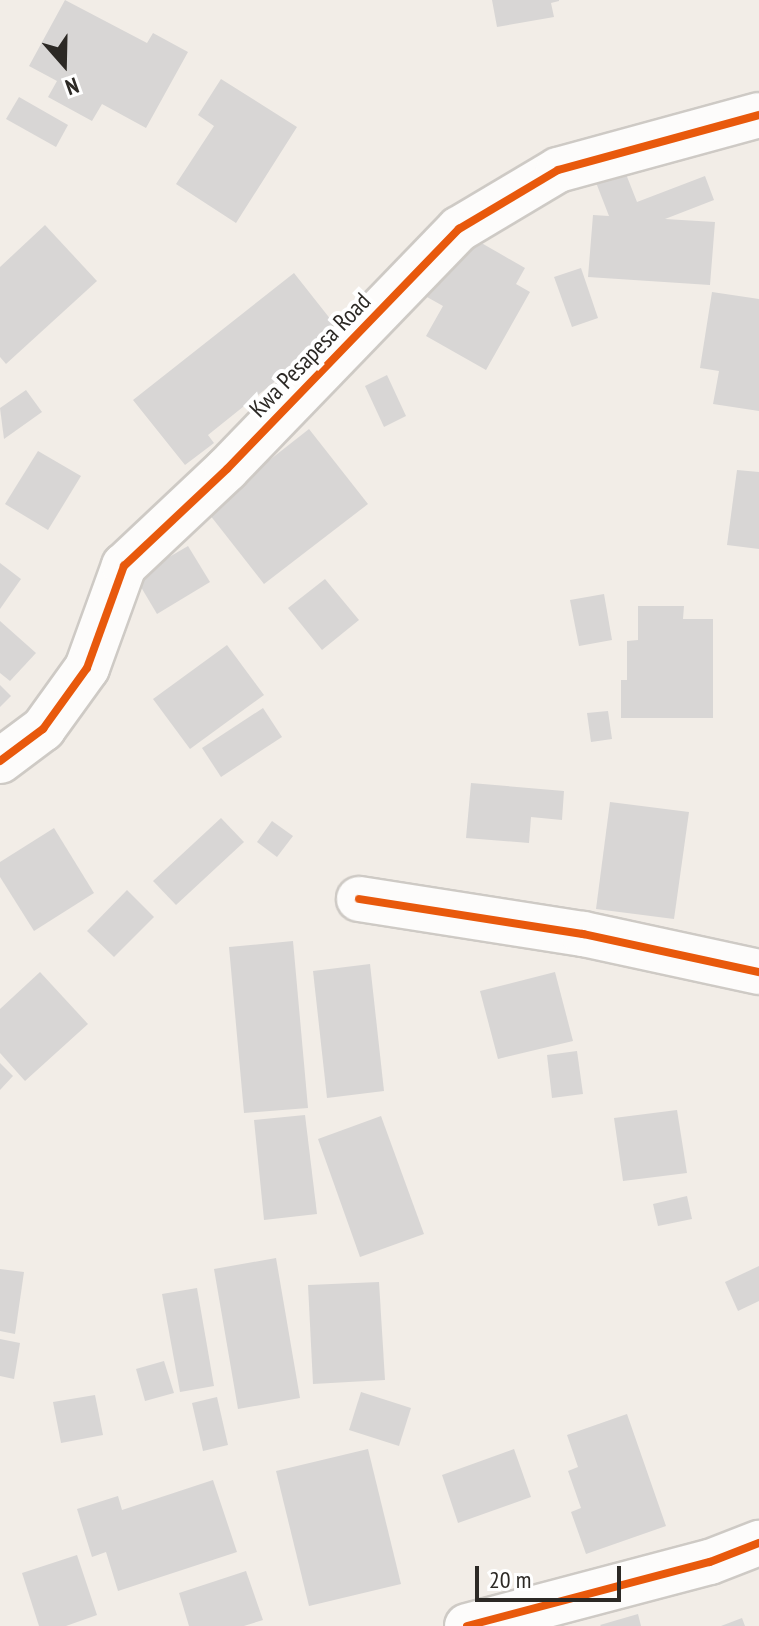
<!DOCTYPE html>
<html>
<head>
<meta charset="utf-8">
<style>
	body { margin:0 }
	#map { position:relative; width:759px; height:1626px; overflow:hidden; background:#f2ede7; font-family:"PT Sans Narrow",sans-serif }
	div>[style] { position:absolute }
	.building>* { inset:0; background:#d8d6d5 }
	.roads { filter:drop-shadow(2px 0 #cecac5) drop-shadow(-2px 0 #cecac5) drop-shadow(0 2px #cecac5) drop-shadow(0 -2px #cecac5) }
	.minor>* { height:44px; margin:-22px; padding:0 22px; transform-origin:22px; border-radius:22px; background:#fdfcfb }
	.cycleway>* { height:8px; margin:-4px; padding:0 4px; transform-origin:4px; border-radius:4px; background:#e8590c }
	span { translate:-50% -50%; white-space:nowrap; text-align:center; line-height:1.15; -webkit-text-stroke:8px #fff; paint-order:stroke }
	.street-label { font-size:24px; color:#2c2925 }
	.north { position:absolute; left:24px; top:24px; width:80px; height:80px; -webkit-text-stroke:6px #fff; paint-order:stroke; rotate:160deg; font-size:22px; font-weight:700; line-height:32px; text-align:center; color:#2c2925 }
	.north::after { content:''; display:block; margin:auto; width:28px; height:36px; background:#2c2925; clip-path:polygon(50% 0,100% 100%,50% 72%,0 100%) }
	.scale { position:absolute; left:475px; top:1566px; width:146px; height:36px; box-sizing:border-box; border:4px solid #2c2925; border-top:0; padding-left:10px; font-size:24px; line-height:28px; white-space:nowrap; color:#2c2925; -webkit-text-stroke:6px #fff; paint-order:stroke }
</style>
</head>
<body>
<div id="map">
	<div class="building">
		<i style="clip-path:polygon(65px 0,147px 43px,153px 33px,188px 52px,146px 128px,102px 104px,92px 121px,48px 97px,57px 81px,29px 66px)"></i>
		<i style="clip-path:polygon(492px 0,559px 0,559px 1px,551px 3px,554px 17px,497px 27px)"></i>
		<i style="clip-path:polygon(221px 79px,297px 127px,236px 223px,176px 184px,214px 126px,198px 115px)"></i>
		<i style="clip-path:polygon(19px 97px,68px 125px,56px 147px,6px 119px)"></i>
		<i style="clip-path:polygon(624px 169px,637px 202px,705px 176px,714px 200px,665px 219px,715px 222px,710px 285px,588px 277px,593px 215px,609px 216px,595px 180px)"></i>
		<i style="clip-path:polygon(45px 225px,97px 281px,6px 364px,0 357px,0 267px)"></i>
		<i style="clip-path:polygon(464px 233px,525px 268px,516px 284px,530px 292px,486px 370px,426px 336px,443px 306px,427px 297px)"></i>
		<i style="clip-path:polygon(581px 268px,598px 318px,572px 327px,554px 277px)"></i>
		<i style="clip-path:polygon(294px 273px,339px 330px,208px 435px,214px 443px,185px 465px,133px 400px)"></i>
		<i style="clip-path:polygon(712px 292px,759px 299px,759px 411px,713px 404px,719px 371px,700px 368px)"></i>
		<i style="clip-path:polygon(387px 375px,406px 416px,384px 427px,365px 386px)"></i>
		<i style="clip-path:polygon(26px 390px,42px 412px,4px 439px,0 408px)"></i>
		<i style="clip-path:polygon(309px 429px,368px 504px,264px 584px,206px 510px)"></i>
		<i style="clip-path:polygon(38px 451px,81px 476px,48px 530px,5px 504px)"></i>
		<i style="clip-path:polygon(737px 470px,759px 472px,759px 549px,727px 545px)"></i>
		<i style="clip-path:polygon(188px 546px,210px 582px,157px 614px,135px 577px)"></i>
		<i style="clip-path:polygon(0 563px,21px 579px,0 609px)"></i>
		<i style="clip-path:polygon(325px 579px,359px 620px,322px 650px,288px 608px)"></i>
		<i style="clip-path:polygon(604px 594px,612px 640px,579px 646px,570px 600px)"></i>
		<i style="clip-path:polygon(638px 606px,684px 606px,683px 619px,713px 619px,713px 718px,621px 718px,621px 680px,627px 680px,627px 641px,638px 640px)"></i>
		<i style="clip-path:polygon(0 621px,36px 653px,10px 681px,0 673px)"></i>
		<i style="clip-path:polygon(227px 645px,264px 695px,190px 749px,153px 699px)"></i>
		<i style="clip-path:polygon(0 685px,11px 696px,0 707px)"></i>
		<i style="clip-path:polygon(263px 708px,282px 737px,221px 777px,202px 748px)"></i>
		<i style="clip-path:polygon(608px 711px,612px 739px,591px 742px,587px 713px)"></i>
		<i style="clip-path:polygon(471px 783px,564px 791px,562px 820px,531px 817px,529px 843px,466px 838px)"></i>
		<i style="clip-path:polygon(610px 802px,689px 812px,674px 919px,596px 909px)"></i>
		<i style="clip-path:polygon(221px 818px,244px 842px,176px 905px,153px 881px)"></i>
		<i style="clip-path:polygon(272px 821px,293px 836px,277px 857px,257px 842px)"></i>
		<i style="clip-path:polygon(54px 828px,94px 893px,34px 931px,0 877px,0 862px)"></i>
		<i style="clip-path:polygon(127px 890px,154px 917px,114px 957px,87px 931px)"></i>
		<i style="clip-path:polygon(293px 941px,308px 1108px,244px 1113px,229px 947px)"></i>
		<i style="clip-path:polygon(370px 964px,384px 1091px,327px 1098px,313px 971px)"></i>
		<i style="clip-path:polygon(40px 972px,88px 1024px,25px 1081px,0 1053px,0 1009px)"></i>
		<i style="clip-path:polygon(555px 972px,573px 1041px,498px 1059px,480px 991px)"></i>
		<i style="clip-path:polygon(577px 1051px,583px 1094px,552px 1098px,547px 1055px)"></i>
		<i style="clip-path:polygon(0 1063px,13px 1076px,0 1090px)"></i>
		<i style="clip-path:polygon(677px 1110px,687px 1173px,623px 1181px,614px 1118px)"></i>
		<i style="clip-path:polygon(305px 1115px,317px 1214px,264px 1220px,254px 1120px)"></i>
		<i style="clip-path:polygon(381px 1116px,424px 1234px,360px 1257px,318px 1139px)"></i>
		<i style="clip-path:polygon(687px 1196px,692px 1219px,658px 1226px,653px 1204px)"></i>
		<i style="clip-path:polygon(276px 1258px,300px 1398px,238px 1409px,214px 1269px)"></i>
		<i style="clip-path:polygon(759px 1266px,759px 1301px,738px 1311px,725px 1282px)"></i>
		<i style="clip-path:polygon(0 1269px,24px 1272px,15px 1334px,0 1331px)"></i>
		<i style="clip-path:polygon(379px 1282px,385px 1380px,313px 1384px,308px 1285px)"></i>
		<i style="clip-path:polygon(197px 1288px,214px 1386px,180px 1392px,162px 1294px)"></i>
		<i style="clip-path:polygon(0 1339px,20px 1343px,14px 1379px,0 1376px)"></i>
		<i style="clip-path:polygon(164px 1361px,174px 1393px,145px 1401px,136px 1369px)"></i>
		<i style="clip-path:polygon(361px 1392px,411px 1408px,399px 1446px,349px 1430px)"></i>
		<i style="clip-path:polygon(95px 1395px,103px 1435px,61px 1443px,53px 1402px)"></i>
		<i style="clip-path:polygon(217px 1397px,228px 1445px,203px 1451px,192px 1403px)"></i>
		<i style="clip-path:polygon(627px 1414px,666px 1526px,586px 1554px,571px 1512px,581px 1508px,568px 1471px,578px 1467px,567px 1435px)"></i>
		<i style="clip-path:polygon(368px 1449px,401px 1584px,309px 1606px,276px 1471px)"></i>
		<i style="clip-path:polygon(514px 1449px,531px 1497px,458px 1523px,442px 1475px)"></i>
		<i style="clip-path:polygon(213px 1480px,237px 1552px,118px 1591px,106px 1552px,92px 1557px,77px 1509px,118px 1496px,122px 1510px)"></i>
		<i style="clip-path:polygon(77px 1555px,97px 1615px,66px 1626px,39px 1626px,22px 1573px)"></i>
		<i style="clip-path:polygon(246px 1571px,263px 1620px,244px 1626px,189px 1626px,179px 1593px)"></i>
		<i style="clip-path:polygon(638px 1614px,641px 1626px,601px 1626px,600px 1625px)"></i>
		<i style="clip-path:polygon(742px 1618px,745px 1626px,721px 1626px)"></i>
	</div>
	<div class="roads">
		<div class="minor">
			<i style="left:0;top:761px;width:54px;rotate:-36.7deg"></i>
			<i style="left:43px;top:729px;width:75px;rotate:-54.2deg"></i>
			<i style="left:87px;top:668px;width:109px;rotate:-70.1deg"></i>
			<i style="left:124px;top:566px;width:141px;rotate:-43.3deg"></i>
			<i style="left:227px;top:469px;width:334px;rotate:-46deg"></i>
			<i style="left:459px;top:229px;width:115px;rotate:-30.8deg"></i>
			<i style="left:558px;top:170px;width:208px;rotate:-15.3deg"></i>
			<i style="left:359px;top:899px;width:227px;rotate:8.9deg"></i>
			<i style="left:583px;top:934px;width:180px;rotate:12.2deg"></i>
			<i style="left:467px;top:1626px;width:251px;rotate:-14.8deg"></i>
			<i style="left:710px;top:1562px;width:53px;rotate:-21.2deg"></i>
		</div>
	</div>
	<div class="cycleway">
		<i style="left:0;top:761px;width:54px;rotate:-36.7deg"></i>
		<i style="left:43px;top:729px;width:75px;rotate:-54.2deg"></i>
		<i style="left:87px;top:668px;width:109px;rotate:-70.1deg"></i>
		<i style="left:124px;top:566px;width:141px;rotate:-43.3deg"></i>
		<i style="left:227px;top:469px;width:334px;rotate:-46deg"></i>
		<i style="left:459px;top:229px;width:115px;rotate:-30.8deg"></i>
		<i style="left:558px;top:170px;width:208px;rotate:-15.3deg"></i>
		<i style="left:359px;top:899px;width:227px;rotate:8.9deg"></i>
		<i style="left:583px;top:934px;width:180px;rotate:12.2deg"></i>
		<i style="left:467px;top:1626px;width:251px;rotate:-14.8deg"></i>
		<i style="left:710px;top:1562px;width:53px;rotate:-21.2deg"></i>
	</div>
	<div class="street-label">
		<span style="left:310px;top:355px;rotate:-46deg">Kwa Pesapesa Road</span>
	</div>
	<div class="north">N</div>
	<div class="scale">20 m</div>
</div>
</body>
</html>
